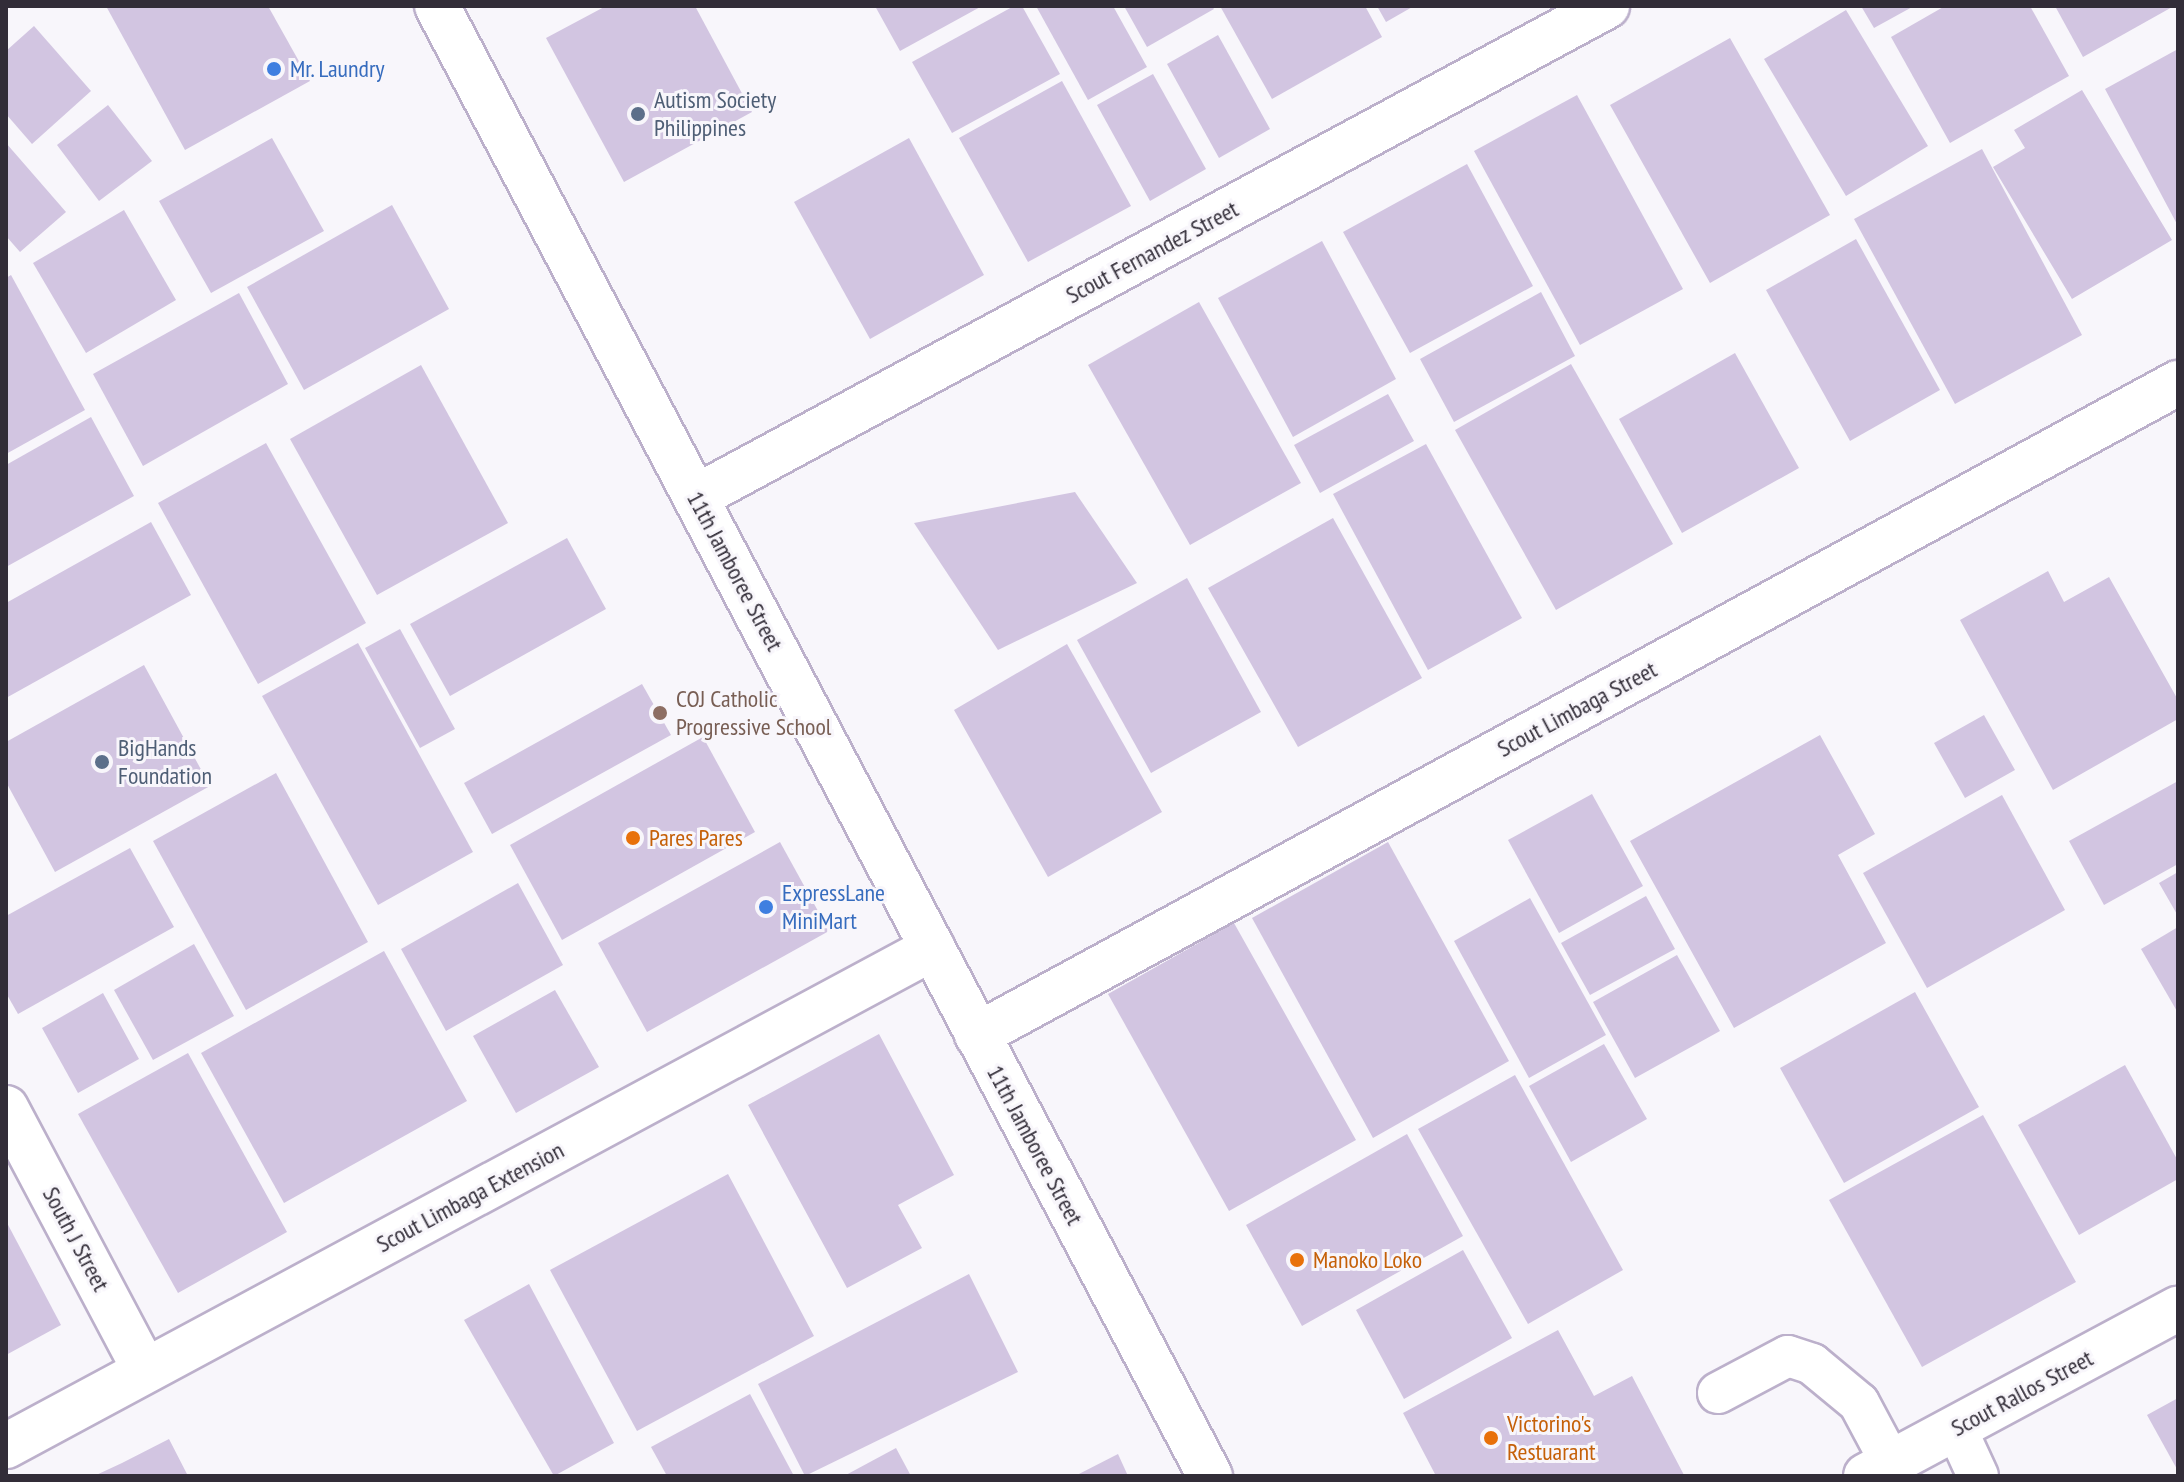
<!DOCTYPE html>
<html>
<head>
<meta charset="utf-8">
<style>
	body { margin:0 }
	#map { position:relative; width:2184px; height:1482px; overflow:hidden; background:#f8f6fb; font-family:"PT Sans Narrow",sans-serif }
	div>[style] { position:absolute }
	.building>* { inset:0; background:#d2c5e1 }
	.roads { filter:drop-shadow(2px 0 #bcb0cb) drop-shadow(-2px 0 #bcb0cb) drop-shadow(0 2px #bcb0cb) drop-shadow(0 -2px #bcb0cb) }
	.service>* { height:40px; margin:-20px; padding:0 20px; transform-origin:20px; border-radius:20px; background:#fff }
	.minor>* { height:44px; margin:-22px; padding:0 22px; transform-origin:22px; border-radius:22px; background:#fff }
	.tertiary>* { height:44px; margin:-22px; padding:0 22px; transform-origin:22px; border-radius:22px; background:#fff }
	.dots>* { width:22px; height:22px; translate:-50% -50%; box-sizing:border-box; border:4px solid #f8f6fb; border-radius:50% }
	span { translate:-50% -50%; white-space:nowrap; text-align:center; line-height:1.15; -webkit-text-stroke:6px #f8f6fb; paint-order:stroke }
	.shop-label { font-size:24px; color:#366cbe }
	.left { translate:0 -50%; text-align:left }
	.service-label { font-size:24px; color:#4e5e75 }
	.street-label { font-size:24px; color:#322d38 }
	.education-label { font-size:24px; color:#785e54 }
	.food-label { font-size:24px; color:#c56008 }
	.frame { position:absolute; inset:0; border:8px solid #322d38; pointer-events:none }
</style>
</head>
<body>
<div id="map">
	<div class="building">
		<i style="clip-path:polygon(106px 6px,268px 6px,310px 81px,185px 150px)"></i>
		<i style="clip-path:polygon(606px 6px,695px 6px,752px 112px,624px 182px,546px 38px)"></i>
		<i style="clip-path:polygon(875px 6px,982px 6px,900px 51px)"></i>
		<i style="clip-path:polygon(1014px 6px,1022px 6px,1060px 74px,952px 133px,912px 62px)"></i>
		<i style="clip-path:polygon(1036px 6px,1113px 6px,1147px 67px,1088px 100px)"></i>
		<i style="clip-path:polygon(1124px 6px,1212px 6px,1214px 9px,1147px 47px)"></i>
		<i style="clip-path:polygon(1220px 6px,1365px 6px,1382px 37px,1272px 99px)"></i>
		<i style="clip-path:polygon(1377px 6px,1414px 6px,1386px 22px)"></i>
		<i style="clip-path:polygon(1861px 6px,1914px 6px,1874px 28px)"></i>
		<i style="clip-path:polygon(1945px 6px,2030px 6px,2069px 76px,1950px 143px,1891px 37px)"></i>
		<i style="clip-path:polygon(2055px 6px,2174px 6px,2083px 57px)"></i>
		<i style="clip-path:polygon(1846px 10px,1928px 146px,1846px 196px,1764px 59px)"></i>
		<i style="clip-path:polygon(34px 26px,91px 91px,32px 144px,6px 114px,6px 51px)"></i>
		<i style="clip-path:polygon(1218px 35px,1270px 129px,1219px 158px,1167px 64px)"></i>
		<i style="clip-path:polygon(1730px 38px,1830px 215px,1710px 283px,1610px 105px)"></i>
		<i style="clip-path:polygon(2178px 49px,2178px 226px,2105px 89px)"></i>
		<i style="clip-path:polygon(1153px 74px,1206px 169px,1150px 201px,1097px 105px)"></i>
		<i style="clip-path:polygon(1062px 81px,1131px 206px,1028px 262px,959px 138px)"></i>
		<i style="clip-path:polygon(2082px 90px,2172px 240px,2072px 299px,1993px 167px,2025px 148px,2014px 130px)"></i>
		<i style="clip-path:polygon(1577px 95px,1683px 289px,1580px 345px,1474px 151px)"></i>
		<i style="clip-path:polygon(108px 105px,152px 161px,99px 201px,57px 145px)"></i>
		<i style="clip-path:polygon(272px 138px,324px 231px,211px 293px,159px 201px)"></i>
		<i style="clip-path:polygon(909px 138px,984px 275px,870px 339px,794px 202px)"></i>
		<i style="clip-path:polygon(6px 143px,66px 212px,20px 252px,6px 236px)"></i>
		<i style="clip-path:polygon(1982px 149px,2082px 335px,1955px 404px,1854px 219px)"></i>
		<i style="clip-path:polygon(1467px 164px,1533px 286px,1410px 353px,1343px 232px)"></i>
		<i style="clip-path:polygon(392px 205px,449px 309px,304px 390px,247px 287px)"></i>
		<i style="clip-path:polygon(124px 210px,176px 300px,86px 353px,33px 263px)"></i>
		<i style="clip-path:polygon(1856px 239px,1940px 390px,1850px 441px,1766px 290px)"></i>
		<i style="clip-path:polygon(1322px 241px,1396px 379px,1293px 437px,1218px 298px)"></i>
		<i style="clip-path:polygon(11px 275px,85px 410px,6px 454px,6px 278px)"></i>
		<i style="clip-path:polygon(1541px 292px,1575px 356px,1454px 422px,1420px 359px)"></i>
		<i style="clip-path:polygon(239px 293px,288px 384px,143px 466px,93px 374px)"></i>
		<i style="clip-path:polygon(1199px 302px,1301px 483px,1190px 545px,1088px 365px)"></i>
		<i style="clip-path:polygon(1735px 353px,1799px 468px,1682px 533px,1619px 419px)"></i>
		<i style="clip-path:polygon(1571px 364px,1673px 544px,1556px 610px,1455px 430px)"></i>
		<i style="clip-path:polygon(421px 365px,508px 523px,377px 595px,290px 439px)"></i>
		<i style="clip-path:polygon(1388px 394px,1414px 441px,1320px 493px,1294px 445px)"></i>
		<i style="clip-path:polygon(91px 417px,134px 496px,6px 567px,6px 465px)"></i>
		<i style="clip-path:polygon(266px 443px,366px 623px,258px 684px,158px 503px)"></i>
		<i style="clip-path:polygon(1426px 444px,1522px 618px,1428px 670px,1333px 494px)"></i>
		<i style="clip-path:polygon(1075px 492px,1137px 583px,998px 650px,914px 523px)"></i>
		<i style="clip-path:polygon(1333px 518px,1422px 678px,1298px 747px,1208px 588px)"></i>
		<i style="clip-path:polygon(151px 522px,191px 595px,6px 698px,6px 603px)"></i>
		<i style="clip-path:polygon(567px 538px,606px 609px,450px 696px,410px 624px)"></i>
		<i style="clip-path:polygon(2048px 571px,2064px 602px,2109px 577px,2178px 700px,2178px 719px,2053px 790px,1960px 620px)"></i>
		<i style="clip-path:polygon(1187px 578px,1261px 712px,1151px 773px,1077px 640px)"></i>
		<i style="clip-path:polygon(400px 629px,455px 729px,420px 748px,365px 648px)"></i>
		<i style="clip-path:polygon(358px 643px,473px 852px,378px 905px,262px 696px)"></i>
		<i style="clip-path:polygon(1067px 644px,1162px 812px,1048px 877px,954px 710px)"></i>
		<i style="clip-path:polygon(144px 665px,210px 786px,55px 872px,6px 782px,6px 742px)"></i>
		<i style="clip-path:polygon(642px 684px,671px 735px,492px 834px,464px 783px)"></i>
		<i style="clip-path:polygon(1984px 715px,2015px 770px,1965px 798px,1934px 743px)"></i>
		<i style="clip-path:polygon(1820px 735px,1875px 834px,1838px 855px,1886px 943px,1734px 1028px,1630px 841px)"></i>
		<i style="clip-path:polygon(703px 737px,755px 832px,562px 940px,510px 845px)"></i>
		<i style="clip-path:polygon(276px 773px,368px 942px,246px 1010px,153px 841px)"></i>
		<i style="clip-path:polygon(2178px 781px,2178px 864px,2104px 905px,2069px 841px)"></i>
		<i style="clip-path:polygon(1592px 794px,1643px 886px,1559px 933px,1508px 840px)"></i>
		<i style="clip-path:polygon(2002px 795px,2065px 910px,1927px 988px,1863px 873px)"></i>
		<i style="clip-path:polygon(780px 842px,829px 931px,647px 1032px,598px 943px)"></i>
		<i style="clip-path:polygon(1388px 842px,1509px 1061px,1373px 1138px,1252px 918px)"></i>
		<i style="clip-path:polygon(130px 848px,174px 927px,18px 1014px,6px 993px,6px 916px)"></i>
		<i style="clip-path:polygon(2178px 872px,2178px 916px,2159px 883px)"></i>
		<i style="clip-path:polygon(518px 883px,563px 965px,446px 1031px,401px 949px)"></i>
		<i style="clip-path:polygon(1646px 896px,1675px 949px,1590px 995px,1561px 943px)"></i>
		<i style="clip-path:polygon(1530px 898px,1606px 1035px,1529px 1078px,1454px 941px)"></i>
		<i style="clip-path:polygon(1234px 923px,1356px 1140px,1229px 1211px,1108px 994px)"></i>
		<i style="clip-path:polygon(2178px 927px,2178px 1013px,2141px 949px)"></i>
		<i style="clip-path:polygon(194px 944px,234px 1016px,153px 1060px,114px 990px)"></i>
		<i style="clip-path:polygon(384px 951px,467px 1101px,284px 1203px,201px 1053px)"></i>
		<i style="clip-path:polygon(1677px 955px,1720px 1031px,1635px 1078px,1593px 1002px)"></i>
		<i style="clip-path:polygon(555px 990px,599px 1067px,516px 1113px,473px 1036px)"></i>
		<i style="clip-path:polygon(1915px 992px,1979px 1107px,1844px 1183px,1780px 1068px)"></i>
		<i style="clip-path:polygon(103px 993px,139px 1059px,78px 1093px,42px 1028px)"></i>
		<i style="clip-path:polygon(879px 1034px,954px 1175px,898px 1205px,922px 1248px,847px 1288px,748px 1105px)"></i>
		<i style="clip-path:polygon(1604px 1044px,1647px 1119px,1571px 1162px,1529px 1086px)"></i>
		<i style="clip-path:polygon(188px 1053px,287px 1232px,178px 1293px,78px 1114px)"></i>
		<i style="clip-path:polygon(2125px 1065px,2178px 1161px,2178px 1179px,2079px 1235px,2018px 1125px)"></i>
		<i style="clip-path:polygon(1515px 1075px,1623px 1270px,1528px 1324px,1418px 1129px)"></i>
		<i style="clip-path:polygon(1983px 1115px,2076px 1282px,1922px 1367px,1829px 1200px)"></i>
		<i style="clip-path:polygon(1407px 1134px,1463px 1236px,1302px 1326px,1246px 1225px)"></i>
		<i style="clip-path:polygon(728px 1174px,814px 1336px,637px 1431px,550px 1270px)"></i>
		<i style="clip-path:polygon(6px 1221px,61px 1325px,6px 1355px)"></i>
		<i style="clip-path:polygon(1463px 1250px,1512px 1338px,1404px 1399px,1356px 1310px)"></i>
		<i style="clip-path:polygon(969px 1274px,1018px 1372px,805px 1476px,758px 1384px)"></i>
		<i style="clip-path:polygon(529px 1284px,614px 1443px,554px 1476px,464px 1320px)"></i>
		<i style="clip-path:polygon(1558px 1330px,1594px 1396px,1632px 1376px,1684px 1475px,1436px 1476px,1403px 1413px)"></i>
		<i style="clip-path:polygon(750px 1394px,794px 1476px,667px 1476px,651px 1447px)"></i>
		<i style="clip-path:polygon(2178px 1398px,2178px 1471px,2147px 1415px)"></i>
		<i style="clip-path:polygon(169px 1439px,188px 1476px,94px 1476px,122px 1463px)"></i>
		<i style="clip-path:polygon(896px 1448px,911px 1476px,844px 1476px)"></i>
		<i style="clip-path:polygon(1118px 1454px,1128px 1476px,1075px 1476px)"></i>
	</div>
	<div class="roads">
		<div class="service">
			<i style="left:1718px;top:1393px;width:79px;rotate:-27.9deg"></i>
			<i style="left:1788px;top:1356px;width:25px;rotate:18deg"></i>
			<i style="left:1812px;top:1364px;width:61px;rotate:39.7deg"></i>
			<i style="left:1859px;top:1403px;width:68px;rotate:61.9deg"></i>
			<i style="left:1956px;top:1428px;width:53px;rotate:65.4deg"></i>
		</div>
		<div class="minor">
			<i style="left:696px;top:497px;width:1035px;rotate:-28.32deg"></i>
			<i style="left:977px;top:1035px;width:1367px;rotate:-28.5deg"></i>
			<i style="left:6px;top:1108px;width:297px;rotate:62.1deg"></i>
			<i style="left:6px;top:1446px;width:1052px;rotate:-28.25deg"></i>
			<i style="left:1866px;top:1476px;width:354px;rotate:-28.2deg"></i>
		</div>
		<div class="tertiary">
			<i style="left:437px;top:6px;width:1661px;rotate:62.26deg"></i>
		</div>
	</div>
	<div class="dots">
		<i style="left:274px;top:69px;background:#3f7fe0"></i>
		<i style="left:638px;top:114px;background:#5c6f8a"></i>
		<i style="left:660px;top:713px;background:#8d6e63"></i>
		<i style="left:102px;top:762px;background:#5c6f8a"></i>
		<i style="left:633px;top:838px;background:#e8710a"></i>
		<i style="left:766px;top:907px;background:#3f7fe0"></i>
		<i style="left:1297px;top:1260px;background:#e8710a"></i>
		<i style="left:1491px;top:1438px;background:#e8710a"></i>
	</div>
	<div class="shop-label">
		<span class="left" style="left:290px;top:69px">Mr. Laundry</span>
		<span class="left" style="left:782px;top:907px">ExpressLane<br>MiniMart</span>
	</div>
	<div class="service-label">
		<span class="left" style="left:654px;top:114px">Autism Society<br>Philippines</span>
		<span class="left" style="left:118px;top:762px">BigHands<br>Foundation</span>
	</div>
	<div class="street-label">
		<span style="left:1152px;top:252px;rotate:-28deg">Scout Fernandez Street</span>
		<span style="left:735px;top:571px;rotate:62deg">11th Jamboree Street</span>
		<span style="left:1577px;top:709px;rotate:-28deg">Scout Limbaga Street</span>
		<span style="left:1035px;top:1145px;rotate:62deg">11th Jamboree Street</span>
		<span style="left:470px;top:1197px;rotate:-28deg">Scout Limbaga Extension</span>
		<span style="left:76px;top:1239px;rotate:62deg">South J Street</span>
		<span style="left:2022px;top:1393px;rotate:-28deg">Scout Rallos Street</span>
	</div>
	<div class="education-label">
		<span class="left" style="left:676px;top:713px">COJ Catholic<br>Progressive School</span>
	</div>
	<div class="food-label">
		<span class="left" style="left:649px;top:838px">Pares Pares</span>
		<span class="left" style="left:1313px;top:1260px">Manoko Loko</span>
		<span class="left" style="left:1507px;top:1438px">Victorino's<br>Restuarant</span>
	</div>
	<div class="frame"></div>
</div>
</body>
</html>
